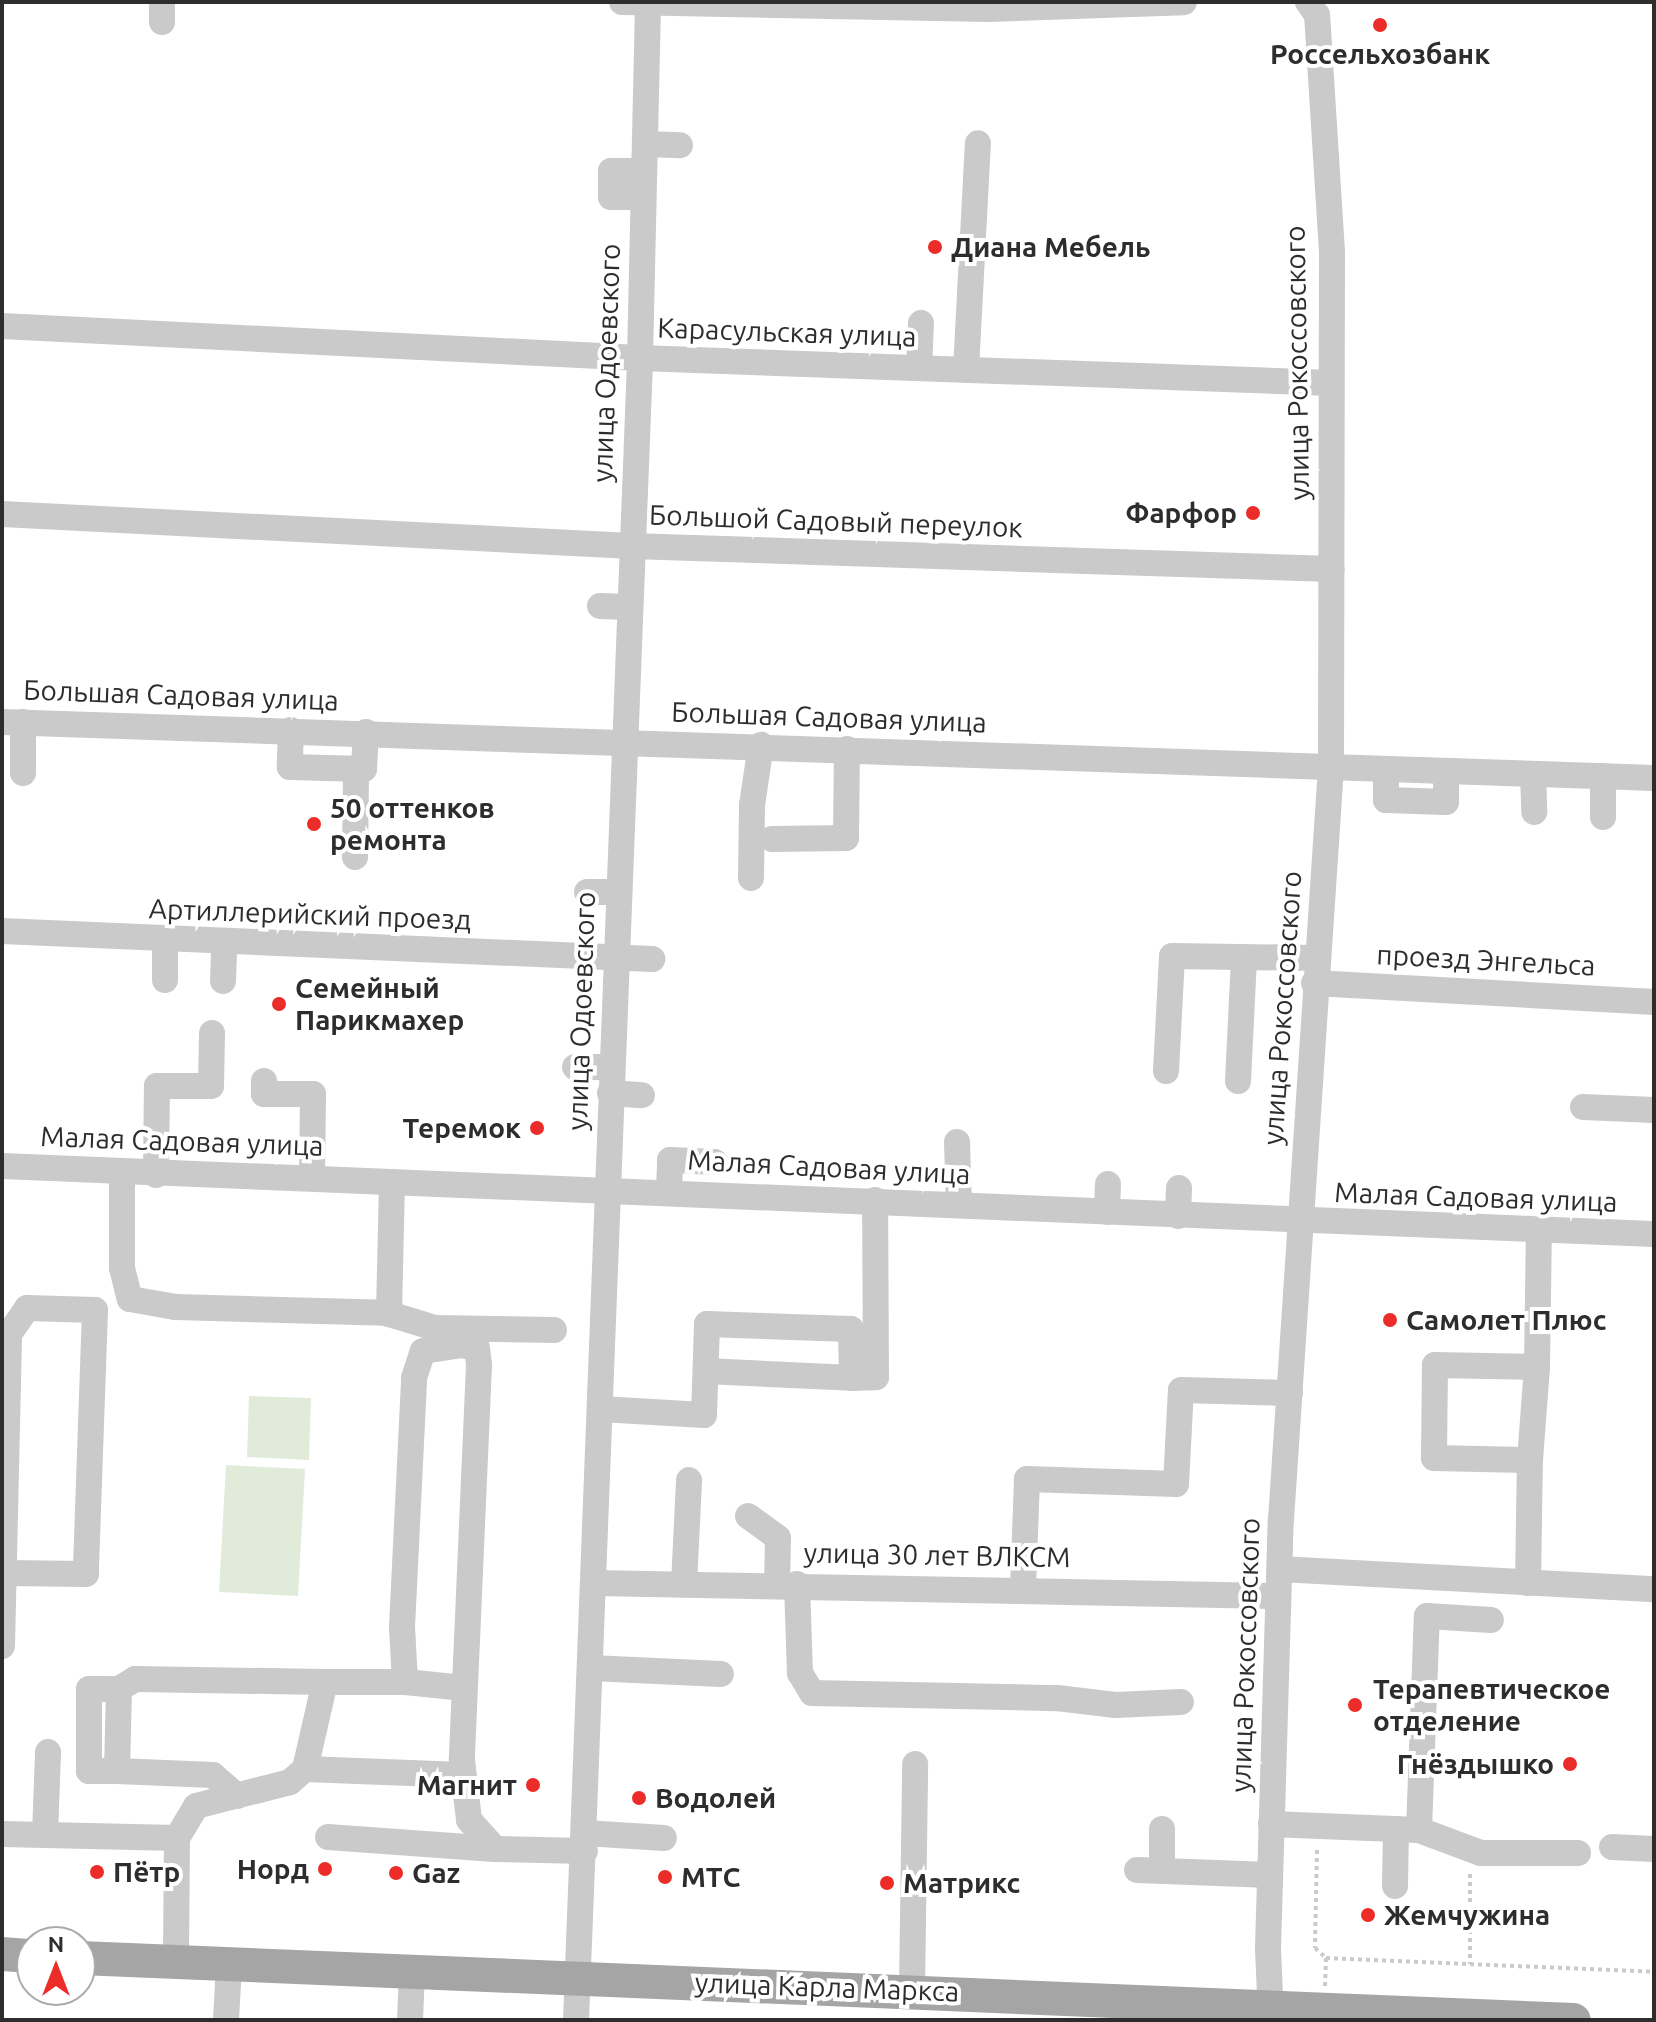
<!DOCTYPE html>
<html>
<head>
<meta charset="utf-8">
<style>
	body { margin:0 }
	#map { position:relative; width:1656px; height:2022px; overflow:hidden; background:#fff; font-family:Ubuntu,sans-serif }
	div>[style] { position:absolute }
	.green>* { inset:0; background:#e1ebda }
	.path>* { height:4px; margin-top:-2px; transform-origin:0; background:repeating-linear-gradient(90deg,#cacaca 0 4px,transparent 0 8px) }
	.minor>* { height:26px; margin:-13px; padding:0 13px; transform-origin:13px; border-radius:13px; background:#cacaca }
	.major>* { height:34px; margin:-17px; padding:0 17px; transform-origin:17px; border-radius:17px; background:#a5a5a5 }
	.dots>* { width:22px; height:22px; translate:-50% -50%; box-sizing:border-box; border:4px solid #fff; border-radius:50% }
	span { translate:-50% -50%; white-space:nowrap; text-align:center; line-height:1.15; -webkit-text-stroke:8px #fff; paint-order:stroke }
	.poi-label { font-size:28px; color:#2d2d2d; font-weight:700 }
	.left { translate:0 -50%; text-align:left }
	.right { translate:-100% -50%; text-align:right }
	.street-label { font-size:28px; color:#2d2d2d }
	.frame { position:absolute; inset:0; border:4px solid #2d2d2d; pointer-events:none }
	.north { position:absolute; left:16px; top:1926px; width:80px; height:80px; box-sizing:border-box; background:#fff; border:2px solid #ababab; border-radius:50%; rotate:0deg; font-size:22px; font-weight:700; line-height:32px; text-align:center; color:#2d2d2d }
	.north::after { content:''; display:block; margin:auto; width:28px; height:36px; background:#eb2c28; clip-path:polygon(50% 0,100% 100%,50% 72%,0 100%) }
</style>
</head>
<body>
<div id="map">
	<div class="green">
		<i style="clip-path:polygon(249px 1396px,311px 1398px,309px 1460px,247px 1457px)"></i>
		<i style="clip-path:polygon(226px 1465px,305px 1469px,298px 1596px,219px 1592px)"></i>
	</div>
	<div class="path">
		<i style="left:1317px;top:1850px;width:98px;rotate:91.2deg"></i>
		<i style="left:1315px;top:1948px;width:15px;rotate:42deg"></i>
		<i style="left:1470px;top:1874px;width:90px;rotate:90deg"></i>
		<i style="left:1325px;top:1986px;width:28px;rotate:-88deg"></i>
		<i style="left:1326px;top:1958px;width:328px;rotate:2.4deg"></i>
	</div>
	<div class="minor">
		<i style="left:162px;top:2px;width:20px;rotate:90deg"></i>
		<i style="left:622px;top:2px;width:366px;rotate:1.1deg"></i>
		<i style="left:988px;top:9px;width:196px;rotate:-2deg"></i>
		<i style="left:645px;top:144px;width:35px;rotate:2deg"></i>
		<i style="left:643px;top:197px;width:32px;rotate:180deg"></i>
		<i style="left:611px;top:197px;width:26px;rotate:-90deg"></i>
		<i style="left:611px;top:171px;width:33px"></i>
		<i style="left:2px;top:326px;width:639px;rotate:2.87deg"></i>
		<i style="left:640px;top:358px;width:691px;rotate:2.07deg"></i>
		<i style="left:919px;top:368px;width:45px;rotate:-87.5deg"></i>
		<i style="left:966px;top:370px;width:227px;rotate:-87deg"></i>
		<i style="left:2px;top:514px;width:630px;rotate:2.91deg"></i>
		<i style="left:631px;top:546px;width:701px;rotate:1.88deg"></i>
		<i style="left:600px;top:606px;width:29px;rotate:2deg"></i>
		<i style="left:2px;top:722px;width:1653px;rotate:1.94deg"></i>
		<i style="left:23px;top:722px;width:51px;rotate:90deg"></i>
		<i style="left:291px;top:730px;width:37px;rotate:92deg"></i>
		<i style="left:290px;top:767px;width:74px;rotate:1.5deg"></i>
		<i style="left:364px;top:769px;width:37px;rotate:-87deg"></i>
		<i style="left:1386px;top:770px;width:30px;rotate:90deg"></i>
		<i style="left:1386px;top:800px;width:60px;rotate:1.9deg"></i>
		<i style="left:1446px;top:802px;width:30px;rotate:-90deg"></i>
		<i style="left:1533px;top:774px;width:38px;rotate:88deg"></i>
		<i style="left:1603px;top:776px;width:41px;rotate:90deg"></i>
		<i style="left:772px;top:839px;width:74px;rotate:-0.8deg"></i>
		<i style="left:846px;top:838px;width:89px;rotate:-89.4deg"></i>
		<i style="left:355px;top:857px;width:88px;rotate:-89.3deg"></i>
		<i style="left:751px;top:878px;width:73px;rotate:-89.2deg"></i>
		<i style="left:752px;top:805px;width:61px;rotate:-81.5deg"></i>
		<i style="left:587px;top:892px;width:30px"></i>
		<i style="left:2px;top:931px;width:651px;rotate:2.47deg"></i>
		<i style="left:165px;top:940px;width:40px;rotate:90deg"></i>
		<i style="left:223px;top:981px;width:38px;rotate:-88deg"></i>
		<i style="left:1314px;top:983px;width:341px;rotate:3.2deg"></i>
		<i style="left:575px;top:1067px;width:36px"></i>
		<i style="left:1166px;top:1071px;width:115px;rotate:-87deg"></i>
		<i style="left:1172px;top:956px;width:143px;rotate:0.8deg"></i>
		<i style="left:264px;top:1081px;width:13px;rotate:90deg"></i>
		<i style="left:264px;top:1094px;width:49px"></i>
		<i style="left:313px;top:1094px;width:84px;rotate:90.7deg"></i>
		<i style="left:1238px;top:1081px;width:122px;rotate:-87.2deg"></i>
		<i style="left:610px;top:1093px;width:32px;rotate:4deg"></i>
		<i style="left:1583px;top:1107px;width:71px;rotate:2.4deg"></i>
		<i style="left:957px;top:1142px;width:62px;rotate:88.2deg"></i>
		<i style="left:2px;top:1166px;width:1653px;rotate:2.36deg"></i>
		<i style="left:122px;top:1173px;width:95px;rotate:90deg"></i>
		<i style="left:122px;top:1268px;width:32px;rotate:76deg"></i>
		<i style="left:130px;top:1299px;width:47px;rotate:9.9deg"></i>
		<i style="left:176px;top:1307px;width:210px;rotate:1.6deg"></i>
		<i style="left:386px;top:1313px;width:51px;rotate:17deg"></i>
		<i style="left:435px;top:1328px;width:119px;rotate:1deg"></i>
		<i style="left:156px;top:1175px;width:89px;rotate:-89.4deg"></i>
		<i style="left:157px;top:1086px;width:54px"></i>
		<i style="left:211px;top:1086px;width:53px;rotate:-88.9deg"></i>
		<i style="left:669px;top:1192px;width:32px;rotate:-88deg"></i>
		<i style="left:670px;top:1160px;width:45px;rotate:2.5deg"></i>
		<i style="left:1107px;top:1212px;width:28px;rotate:-88deg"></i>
		<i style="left:1178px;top:1216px;width:28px;rotate:-88deg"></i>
		<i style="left:389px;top:1314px;width:132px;rotate:-88.7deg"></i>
		<i style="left:706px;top:1371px;width:146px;rotate:2.7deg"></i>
		<i style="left:601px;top:1409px;width:103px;rotate:3.3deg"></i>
		<i style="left:704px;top:1415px;width:91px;rotate:-88.1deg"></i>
		<i style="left:707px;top:1324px;width:144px;rotate:2deg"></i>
		<i style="left:851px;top:1329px;width:49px;rotate:88.8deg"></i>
		<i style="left:852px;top:1378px;width:24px;rotate:-2deg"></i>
		<i style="left:876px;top:1377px;width:177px;rotate:-90.3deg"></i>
		<i style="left:1530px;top:1460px;width:93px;rotate:-85.7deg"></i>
		<i style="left:748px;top:1516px;width:37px;rotate:36deg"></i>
		<i style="left:778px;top:1538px;width:46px;rotate:91.2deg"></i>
		<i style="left:1280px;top:1569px;width:375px;rotate:3.1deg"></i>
		<i style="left:594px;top:1583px;width:684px;rotate:1.09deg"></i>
		<i style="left:1528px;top:1583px;width:123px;rotate:-89.1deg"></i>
		<i style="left:1530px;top:1460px;width:96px;rotate:-178.8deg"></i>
		<i style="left:1434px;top:1458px;width:93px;rotate:-89.4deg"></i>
		<i style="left:1435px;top:1365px;width:102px;rotate:1.1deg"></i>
		<i style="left:1537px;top:1367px;width:137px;rotate:-89.2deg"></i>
		<i style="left:684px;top:1584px;width:104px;rotate:-87.2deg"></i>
		<i style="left:797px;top:1584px;width:89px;rotate:88.1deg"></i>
		<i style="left:800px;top:1673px;width:23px;rotate:59deg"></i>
		<i style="left:812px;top:1693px;width:245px;rotate:1.2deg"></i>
		<i style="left:1057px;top:1698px;width:59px;rotate:6.8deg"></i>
		<i style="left:1116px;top:1705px;width:65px;rotate:-2.6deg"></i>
		<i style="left:1023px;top:1588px;width:109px;rotate:-87.9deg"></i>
		<i style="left:1027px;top:1479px;width:149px;rotate:1.9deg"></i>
		<i style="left:1176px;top:1484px;width:94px;rotate:-87deg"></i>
		<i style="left:1181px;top:1390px;width:109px;rotate:1.6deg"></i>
		<i style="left:2px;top:1646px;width:312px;rotate:-88.7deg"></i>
		<i style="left:9px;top:1334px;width:32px;rotate:-55deg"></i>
		<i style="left:27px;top:1308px;width:68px;rotate:1.7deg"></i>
		<i style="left:95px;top:1310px;width:264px;rotate:92deg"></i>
		<i style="left:86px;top:1574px;width:81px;rotate:-179.3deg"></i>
		<i style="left:591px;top:1668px;width:130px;rotate:2.6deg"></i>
		<i style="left:464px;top:1688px;width:59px;rotate:-174.2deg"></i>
		<i style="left:405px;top:1682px;width:55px;rotate:-93.1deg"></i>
		<i style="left:402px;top:1627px;width:249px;rotate:-87.2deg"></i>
		<i style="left:414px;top:1378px;width:28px;rotate:-72deg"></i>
		<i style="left:423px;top:1351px;width:38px;rotate:-9deg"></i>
		<i style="left:461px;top:1345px;width:16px;rotate:11deg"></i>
		<i style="left:477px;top:1348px;width:17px;rotate:83deg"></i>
		<i style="left:479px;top:1365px;width:395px;rotate:92.5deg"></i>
		<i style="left:462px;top:1760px;width:60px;rotate:83.3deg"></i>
		<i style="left:469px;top:1820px;width:39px;rotate:48deg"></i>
		<i style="left:495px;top:1849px;width:90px;rotate:1.3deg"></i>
		<i style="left:305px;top:1769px;width:158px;rotate:2.2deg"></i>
		<i style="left:117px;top:1771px;width:28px;rotate:180deg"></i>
		<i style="left:89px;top:1771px;width:82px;rotate:-90deg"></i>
		<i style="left:89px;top:1689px;width:30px"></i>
		<i style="left:237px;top:1796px;width:32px;rotate:-139deg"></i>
		<i style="left:213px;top:1775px;width:96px;rotate:-177.6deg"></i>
		<i style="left:117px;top:1771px;width:82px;rotate:-88.6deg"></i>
		<i style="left:119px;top:1689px;width:19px;rotate:-32deg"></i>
		<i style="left:135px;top:1679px;width:190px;rotate:0.9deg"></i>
		<i style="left:1271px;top:1824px;width:148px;rotate:2.3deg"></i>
		<i style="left:1419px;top:1830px;width:214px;rotate:-87.9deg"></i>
		<i style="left:1427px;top:1616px;width:64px;rotate:3.6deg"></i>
		<i style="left:1162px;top:1829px;width:42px;rotate:90deg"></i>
		<i style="left:1419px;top:1830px;width:66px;rotate:20.4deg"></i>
		<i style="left:1481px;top:1853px;width:97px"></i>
		<i style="left:585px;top:1833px;width:79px;rotate:3.6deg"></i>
		<i style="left:2px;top:1834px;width:175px;rotate:1.3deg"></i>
		<i style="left:177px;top:1838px;width:125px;rotate:90.5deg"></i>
		<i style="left:45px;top:1835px;width:83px;rotate:-87.9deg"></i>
		<i style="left:328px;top:1837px;width:167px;rotate:4.1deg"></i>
		<i style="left:177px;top:1838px;width:37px;rotate:-59deg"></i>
		<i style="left:196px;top:1806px;width:97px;rotate:-14.3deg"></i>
		<i style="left:290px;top:1782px;width:20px;rotate:-41deg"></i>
		<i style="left:305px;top:1769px;width:89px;rotate:-77.1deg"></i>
		<i style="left:325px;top:1682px;width:80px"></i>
		<i style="left:1612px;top:1847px;width:42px;rotate:2.7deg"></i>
		<i style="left:1137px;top:1870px;width:133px;rotate:2.2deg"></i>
		<i style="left:1395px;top:1886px;width:57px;rotate:-89deg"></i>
		<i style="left:912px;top:1991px;width:227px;rotate:-89.2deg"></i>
		<i style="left:226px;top:2020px;width:55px;rotate:-86.9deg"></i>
		<i style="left:410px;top:2020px;width:48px;rotate:-87.6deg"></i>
		<i style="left:576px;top:2020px;width:1663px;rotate:-87.79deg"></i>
		<i style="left:640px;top:358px;width:356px;rotate:-88.7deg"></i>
		<i style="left:1271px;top:2020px;width:72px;rotate:-92.4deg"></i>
		<i style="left:1268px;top:1948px;width:428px;rotate:-88.3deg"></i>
		<i style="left:1281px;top:1520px;width:754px;rotate:-86.2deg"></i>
		<i style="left:1331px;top:768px;width:516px;rotate:-89.89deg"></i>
		<i style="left:1332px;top:252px;width:237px;rotate:-93.6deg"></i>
		<i style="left:1317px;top:15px;width:16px;rotate:-125deg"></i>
	</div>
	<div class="major">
		<i style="left:2px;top:1954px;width:30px;rotate:4deg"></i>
		<i style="left:80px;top:1958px;width:1495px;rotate:2.38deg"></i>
	</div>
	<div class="dots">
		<i style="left:1380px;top:25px;background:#eb2c28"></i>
		<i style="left:935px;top:247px;background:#eb2c28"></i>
		<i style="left:1253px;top:513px;background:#eb2c28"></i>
		<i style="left:314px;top:824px;background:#eb2c28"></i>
		<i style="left:279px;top:1004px;background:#eb2c28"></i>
		<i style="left:537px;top:1128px;background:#eb2c28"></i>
		<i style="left:1390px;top:1320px;background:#eb2c28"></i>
		<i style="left:1355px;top:1705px;background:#eb2c28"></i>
		<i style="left:1570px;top:1764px;background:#eb2c28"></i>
		<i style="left:533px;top:1785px;background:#eb2c28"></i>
		<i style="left:639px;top:1798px;background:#eb2c28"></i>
		<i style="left:325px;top:1869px;background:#eb2c28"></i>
		<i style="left:97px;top:1872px;background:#eb2c28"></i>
		<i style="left:396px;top:1873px;background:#eb2c28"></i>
		<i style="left:665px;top:1877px;background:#eb2c28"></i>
		<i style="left:887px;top:1883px;background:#eb2c28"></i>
		<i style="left:1368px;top:1915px;background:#eb2c28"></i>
	</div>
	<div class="poi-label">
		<span style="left:1380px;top:54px">Россельхозбанк</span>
		<span class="left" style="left:951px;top:247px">Диана Мебель</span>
		<span class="right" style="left:1237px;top:513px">Фарфор</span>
		<span class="left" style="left:330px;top:824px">50 оттенков<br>ремонта</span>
		<span class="left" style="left:295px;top:1004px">Семейный<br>Парикмахер</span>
		<span class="right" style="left:521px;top:1128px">Теремок</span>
		<span class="left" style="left:1406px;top:1320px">Самолет Плюс</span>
		<span class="left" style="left:1373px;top:1705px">Терапевтическое<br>отделение</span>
		<span class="right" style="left:1554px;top:1764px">Гнёздышко</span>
		<span class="right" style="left:517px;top:1785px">Магнит</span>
		<span class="left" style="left:655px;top:1798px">Водолей</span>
		<span class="right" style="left:309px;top:1869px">Норд</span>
		<span class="left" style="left:113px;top:1872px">Пётр</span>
		<span class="left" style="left:412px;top:1873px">Gaz</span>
		<span class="left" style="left:681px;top:1877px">МТС</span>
		<span class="left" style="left:903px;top:1883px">Матрикс</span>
		<span class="left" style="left:1384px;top:1915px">Жемчужина</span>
	</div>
	<div class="street-label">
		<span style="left:787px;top:332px;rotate:2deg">Карасульская улица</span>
		<span style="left:606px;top:363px;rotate:-88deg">улица Одоевского</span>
		<span style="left:1297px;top:363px;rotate:-91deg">улица Рокоссовского</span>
		<span style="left:836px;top:521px;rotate:2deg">Большой Садовый переулок</span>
		<span style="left:181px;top:695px;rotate:2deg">Большая Садовая улица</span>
		<span style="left:829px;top:717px;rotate:2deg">Большая Садовая улица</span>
		<span style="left:310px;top:914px;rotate:2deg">Артиллерийский проезд</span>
		<span style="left:1486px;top:960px;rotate:3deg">проезд Энгельса</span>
		<span style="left:1282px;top:1008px;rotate:-86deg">улица Рокоссовского</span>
		<span style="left:581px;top:1011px;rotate:-88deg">улица Одоевского</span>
		<span style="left:182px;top:1141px;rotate:2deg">Малая Садовая улица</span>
		<span style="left:829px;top:1167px;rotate:3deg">Малая Садовая улица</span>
		<span style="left:1476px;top:1197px;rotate:2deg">Малая Садовая улица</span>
		<span style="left:937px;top:1555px;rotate:1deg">улица 30 лет ВЛКСМ</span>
		<span style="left:1245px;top:1655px;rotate:-88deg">улица Рокоссовского</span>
		<span style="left:827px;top:1987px;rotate:2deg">улица Карла Маркса</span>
	</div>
	<div class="frame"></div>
	<div class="north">N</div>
</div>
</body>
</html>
